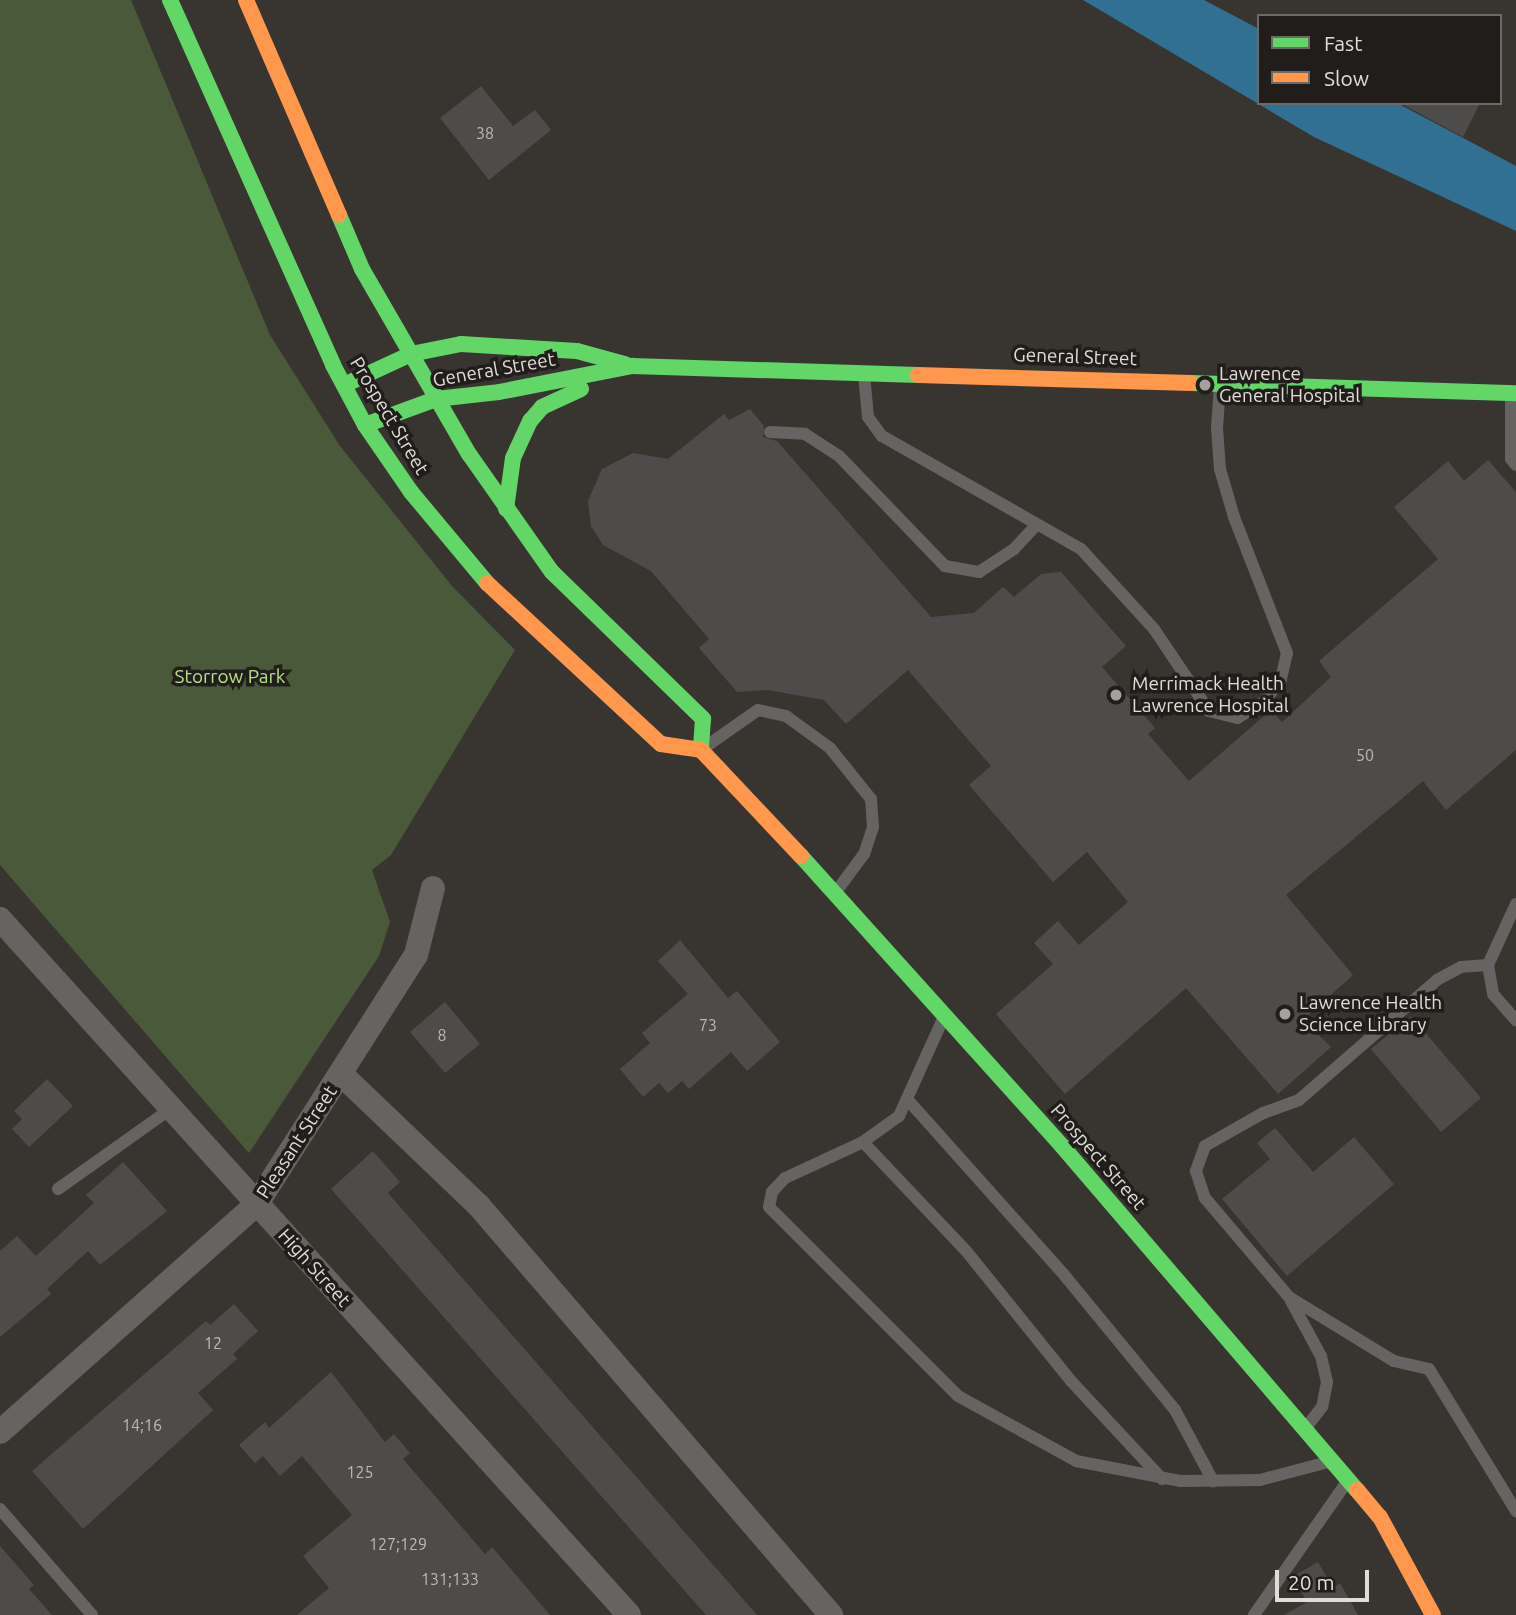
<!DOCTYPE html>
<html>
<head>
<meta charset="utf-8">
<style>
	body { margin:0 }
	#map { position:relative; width:1516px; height:1615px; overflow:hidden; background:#383531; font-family:Ubuntu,sans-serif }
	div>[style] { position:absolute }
	.green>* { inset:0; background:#4a5939 }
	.water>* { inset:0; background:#317093 }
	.building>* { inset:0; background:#4e4c4b }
	.lane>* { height:12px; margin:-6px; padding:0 6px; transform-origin:6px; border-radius:6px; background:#666462 }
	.street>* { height:24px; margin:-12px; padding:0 12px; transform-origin:12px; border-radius:12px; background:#666462 }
	.fast>* { height:16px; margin:-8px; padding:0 8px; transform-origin:8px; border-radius:8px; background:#63d668 }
	.slow>* { height:16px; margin:-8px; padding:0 8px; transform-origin:8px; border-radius:8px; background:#ff974d }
	.dots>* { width:19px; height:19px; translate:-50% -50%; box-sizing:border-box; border:4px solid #201d1a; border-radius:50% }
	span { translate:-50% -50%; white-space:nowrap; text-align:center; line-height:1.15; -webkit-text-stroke:7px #201d1a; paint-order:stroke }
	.number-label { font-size:16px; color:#bcb8b5 }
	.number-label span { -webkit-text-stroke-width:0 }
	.street-label { font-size:19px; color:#e0dcd8 }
	.poi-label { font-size:19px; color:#e0dcd8 }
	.left { translate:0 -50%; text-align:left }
	.park-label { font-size:19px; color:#b7e088 }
	.legend { position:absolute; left:1257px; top:14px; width:245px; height:91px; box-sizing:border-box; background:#201d1a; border:2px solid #6d6966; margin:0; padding:9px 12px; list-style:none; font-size:21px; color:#e0dcd8 }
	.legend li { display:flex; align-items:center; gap:14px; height:35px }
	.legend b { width:35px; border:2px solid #6d6966 }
	.scale { position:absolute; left:1275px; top:1570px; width:94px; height:32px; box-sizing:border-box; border:4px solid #e0dcd8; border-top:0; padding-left:9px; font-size:21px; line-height:24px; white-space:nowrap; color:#e0dcd8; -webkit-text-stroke:5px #201d1a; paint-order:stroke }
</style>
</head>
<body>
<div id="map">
	<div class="green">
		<i style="clip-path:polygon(0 0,131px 0,270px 335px,340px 446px,452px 586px,515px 650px,391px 855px,372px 870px,390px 922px,379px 956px,249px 1153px,0 865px)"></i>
	</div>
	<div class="water">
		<i style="clip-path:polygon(1083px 0,1204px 0,1259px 29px,1259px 103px,1397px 103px,1516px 166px,1516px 231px,1314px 137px)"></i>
	</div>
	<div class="building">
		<i style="clip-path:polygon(481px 86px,513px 126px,535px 110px,551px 130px,489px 180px,440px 118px)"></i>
		<i style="clip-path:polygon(1400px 103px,1480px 103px,1463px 137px)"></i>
		<i style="clip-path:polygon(750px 409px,764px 426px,763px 437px,777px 441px,931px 617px,974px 613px,1003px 587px,1014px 597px,1041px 574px,1061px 572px,1126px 646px,1102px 667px,1155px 728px,1148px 734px,1189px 781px,1271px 710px,1282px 722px,1331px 677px,1319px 661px,1438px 559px,1394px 507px,1448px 461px,1464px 481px,1488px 460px,1516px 492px,1516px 750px,1446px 810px,1423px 781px,1286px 895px,1353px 975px,1303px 1020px,1331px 1047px,1278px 1094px,1186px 988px,1065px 1094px,996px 1014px,1053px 964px,1034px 943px,1058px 921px,1079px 945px,1128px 902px,1087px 852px,1053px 882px,969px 785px,991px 766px,908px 670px,846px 724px,824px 700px,768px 690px,737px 692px,699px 648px,709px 639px,651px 571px,603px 545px,591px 526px,588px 501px,602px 469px,633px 453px,668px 459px,724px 414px,729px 420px)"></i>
		<i style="clip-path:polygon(680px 940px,728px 998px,737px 991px,780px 1042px,747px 1071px,731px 1052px,689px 1089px,682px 1081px,668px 1093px,659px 1083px,643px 1097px,620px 1069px,650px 1043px,642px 1033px,688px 994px,658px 961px)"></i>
		<i style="clip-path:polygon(445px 1002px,480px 1044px,445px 1073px,410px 1032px)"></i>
		<i style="clip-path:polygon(1411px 1016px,1481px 1098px,1441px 1132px,1371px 1049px)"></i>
		<i style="clip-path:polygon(47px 1079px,73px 1106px,29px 1147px,12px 1129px,22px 1119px,14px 1111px)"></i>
		<i style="clip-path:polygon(1275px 1128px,1313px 1172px,1354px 1137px,1394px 1184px,1287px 1276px,1222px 1199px,1270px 1159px,1257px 1143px)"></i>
		<i style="clip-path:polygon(373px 1151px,400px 1182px,388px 1193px,757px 1615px,706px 1615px,331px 1189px)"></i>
		<i style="clip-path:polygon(123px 1162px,167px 1211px,100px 1265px,88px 1251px,47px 1289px,51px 1294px,0 1337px,0 1251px,17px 1236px,36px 1256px,94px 1203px,86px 1195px)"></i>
		<i style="clip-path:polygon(234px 1304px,258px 1331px,233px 1354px,237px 1359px,198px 1393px,213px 1410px,83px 1529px,32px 1471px,206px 1321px,210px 1325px)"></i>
		<i style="clip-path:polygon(331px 1372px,385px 1442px,394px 1434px,410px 1453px,403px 1459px,485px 1554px,492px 1547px,550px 1615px,297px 1615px,329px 1588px,303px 1556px,352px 1515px,302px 1456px,280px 1476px,263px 1456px,255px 1463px,239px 1445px,265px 1422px,269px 1428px)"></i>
		<i style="clip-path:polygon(0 1546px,34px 1585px,29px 1589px,52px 1615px,0 1615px)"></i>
		<i style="clip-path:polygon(1318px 1562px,1333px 1588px,1340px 1583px,1358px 1615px,1284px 1615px,1307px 1602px,1292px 1577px)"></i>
	</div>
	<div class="lane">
		<i style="left:864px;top:374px;width:43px;rotate:84.7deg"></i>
		<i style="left:868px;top:417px;width:24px;rotate:54deg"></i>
		<i style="left:882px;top:436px;width:229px;rotate:29.6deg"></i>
		<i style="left:1081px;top:549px;width:108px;rotate:47.6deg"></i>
		<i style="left:1154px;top:629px;width:99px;rotate:56.1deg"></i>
		<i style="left:1209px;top:711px;width:29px;rotate:14deg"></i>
		<i style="left:1237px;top:718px;width:33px;rotate:-31deg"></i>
		<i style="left:1265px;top:701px;width:27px;rotate:-54deg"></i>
		<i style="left:1281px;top:679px;width:27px;rotate:-77deg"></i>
		<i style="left:1287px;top:653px;width:146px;rotate:-111.3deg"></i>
		<i style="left:1234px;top:517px;width:50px;rotate:-106.3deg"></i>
		<i style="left:1220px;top:469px;width:41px;rotate:-94.2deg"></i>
		<i style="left:1217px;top:428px;width:43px;rotate:-86deg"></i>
		<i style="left:1511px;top:394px;width:65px;rotate:90deg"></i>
		<i style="left:1511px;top:459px;width:8px;rotate:50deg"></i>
		<i style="left:770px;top:432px;width:35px;rotate:3deg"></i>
		<i style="left:805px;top:434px;width:40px;rotate:32.9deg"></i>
		<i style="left:839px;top:456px;width:153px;rotate:46.1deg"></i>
		<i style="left:945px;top:566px;width:35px;rotate:10deg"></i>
		<i style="left:979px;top:572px;width:42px;rotate:-33.3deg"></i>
		<i style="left:1014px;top:549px;width:33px;rotate:-47deg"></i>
		<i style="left:708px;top:745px;width:61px;rotate:-35deg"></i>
		<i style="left:758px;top:710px;width:29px;rotate:12deg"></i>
		<i style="left:786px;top:716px;width:54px;rotate:36deg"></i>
		<i style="left:830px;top:748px;width:65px;rotate:51.2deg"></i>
		<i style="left:871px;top:799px;width:28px;rotate:86deg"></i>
		<i style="left:873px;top:827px;width:28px;rotate:108deg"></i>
		<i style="left:864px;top:854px;width:49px;rotate:126.6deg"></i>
		<i style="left:1516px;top:904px;width:67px;rotate:114.7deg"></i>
		<i style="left:1488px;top:965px;width:29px;rotate:80deg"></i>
		<i style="left:1493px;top:994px;width:35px;rotate:49deg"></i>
		<i style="left:1488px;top:965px;width:27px;rotate:176deg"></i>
		<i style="left:1461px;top:967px;width:27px;rotate:152deg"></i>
		<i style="left:1437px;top:980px;width:183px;rotate:139deg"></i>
		<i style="left:1299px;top:1100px;width:38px;rotate:160deg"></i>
		<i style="left:1263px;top:1113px;width:67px;rotate:150.4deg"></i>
		<i style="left:1205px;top:1146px;width:27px;rotate:110deg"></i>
		<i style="left:1196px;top:1171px;width:28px;rotate:72deg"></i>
		<i style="left:1205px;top:1198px;width:130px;rotate:49.7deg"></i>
		<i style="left:1289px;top:1297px;width:123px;rotate:31.4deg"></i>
		<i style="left:1394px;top:1361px;width:36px;rotate:13deg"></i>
		<i style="left:1429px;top:1369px;width:167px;rotate:58.5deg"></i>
		<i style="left:943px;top:1019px;width:107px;rotate:114.4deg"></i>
		<i style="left:899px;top:1116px;width:44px;rotate:144.2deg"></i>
		<i style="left:863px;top:1142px;width:86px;rotate:155.2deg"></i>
		<i style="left:785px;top:1178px;width:19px;rotate:133deg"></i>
		<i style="left:772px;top:1192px;width:15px;rotate:101deg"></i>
		<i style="left:769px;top:1207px;width:267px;rotate:45deg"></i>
		<i style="left:958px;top:1396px;width:135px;rotate:28.8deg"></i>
		<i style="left:1076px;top:1461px;width:107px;rotate:10.8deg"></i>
		<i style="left:1181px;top:1481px;width:79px;rotate:-0.7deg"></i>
		<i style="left:1260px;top:1480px;width:70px;rotate:-14.8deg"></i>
		<i style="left:907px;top:1099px;width:237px;rotate:48.2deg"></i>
		<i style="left:1065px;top:1276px;width:173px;rotate:50.6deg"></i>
		<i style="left:1175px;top:1410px;width:81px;rotate:61.8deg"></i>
		<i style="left:863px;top:1142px;width:151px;rotate:46.6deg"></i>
		<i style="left:967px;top:1252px;width:166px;rotate:51.1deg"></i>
		<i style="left:1071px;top:1381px;width:134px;rotate:47.1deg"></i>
		<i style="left:58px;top:1189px;width:136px;rotate:-35.4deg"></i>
		<i style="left:1291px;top:1301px;width:63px;rotate:61.4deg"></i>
		<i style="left:1321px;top:1356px;width:27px;rotate:77deg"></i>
		<i style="left:1327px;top:1382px;width:25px;rotate:101deg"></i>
		<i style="left:1322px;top:1407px;width:24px;rotate:128deg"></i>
		<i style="left:0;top:1509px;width:140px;rotate:49deg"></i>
		<i style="left:1254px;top:1615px;width:161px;rotate:-55.1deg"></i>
	</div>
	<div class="street">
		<i style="left:0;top:919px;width:938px;rotate:47.89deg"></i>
		<i style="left:341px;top:1074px;width:191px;rotate:43.7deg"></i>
		<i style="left:479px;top:1206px;width:540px;rotate:49.28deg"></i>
		<i style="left:0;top:1432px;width:342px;rotate:-41.6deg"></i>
		<i style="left:256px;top:1205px;width:297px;rotate:-57.4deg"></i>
		<i style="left:416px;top:955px;width:69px;rotate:-75.8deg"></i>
	</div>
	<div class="fast">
		<i style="left:170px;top:0;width:400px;rotate:65.9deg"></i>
		<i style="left:333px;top:365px;width:68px;rotate:61.9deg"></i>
		<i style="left:365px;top:425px;width:81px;rotate:55.5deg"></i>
		<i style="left:411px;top:492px;width:119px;rotate:50.1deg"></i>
		<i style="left:339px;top:215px;width:59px;rotate:66.9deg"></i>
		<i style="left:362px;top:269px;width:214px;rotate:60deg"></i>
		<i style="left:469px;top:454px;width:144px;rotate:54.9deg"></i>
		<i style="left:552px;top:572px;width:211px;rotate:44.2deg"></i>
		<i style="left:703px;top:719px;width:31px;rotate:94deg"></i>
		<i style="left:1191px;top:383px;width:325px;rotate:1.8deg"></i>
		<i style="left:344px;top:385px;width:74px;rotate:-24.8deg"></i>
		<i style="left:411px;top:354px;width:51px;rotate:-11.3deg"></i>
		<i style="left:461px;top:344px;width:116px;rotate:3.5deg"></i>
		<i style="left:577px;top:351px;width:50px;rotate:15.2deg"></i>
		<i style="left:365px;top:425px;width:76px;rotate:-20.1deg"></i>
		<i style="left:436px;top:399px;width:63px;rotate:-6.3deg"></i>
		<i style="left:499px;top:392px;width:136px;rotate:-11.1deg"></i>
		<i style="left:632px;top:366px;width:286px;rotate:1.8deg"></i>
		<i style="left:506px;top:509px;width:51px;rotate:-82.2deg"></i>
		<i style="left:513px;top:458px;width:41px;rotate:-65.3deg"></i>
		<i style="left:530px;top:421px;width:18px;rotate:-49deg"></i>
		<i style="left:542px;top:407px;width:43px;rotate:-24.8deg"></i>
		<i style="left:801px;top:856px;width:390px;rotate:48deg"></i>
		<i style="left:1062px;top:1146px;width:453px;rotate:49.4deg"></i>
	</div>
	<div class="slow">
		<i style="left:246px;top:0;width:234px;rotate:66.6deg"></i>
		<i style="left:918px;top:375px;width:273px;rotate:1.7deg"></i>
		<i style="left:487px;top:583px;width:237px;rotate:42.8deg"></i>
		<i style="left:661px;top:744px;width:40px;rotate:8.5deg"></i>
		<i style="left:701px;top:750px;width:146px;rotate:46.7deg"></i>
		<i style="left:1357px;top:1490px;width:35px;rotate:50deg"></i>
		<i style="left:1380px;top:1517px;width:111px;rotate:61.6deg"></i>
	</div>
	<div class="dots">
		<i style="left:1205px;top:385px;background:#a5a29e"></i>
		<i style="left:1116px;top:695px;background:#a5a29e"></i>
		<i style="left:1285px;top:1014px;background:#a5a29e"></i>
	</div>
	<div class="number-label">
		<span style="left:485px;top:133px">38</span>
		<span style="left:1365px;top:755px">50</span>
		<span style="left:708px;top:1025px">73</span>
		<span style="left:442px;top:1035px">8</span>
		<span style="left:213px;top:1343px">12</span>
		<span style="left:142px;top:1425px">14;16</span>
		<span style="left:360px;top:1472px">125</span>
		<span style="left:398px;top:1544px">127;129</span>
		<span style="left:450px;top:1579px">131;133</span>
	</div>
	<div class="street-label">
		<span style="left:1075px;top:357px;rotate:2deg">General Street</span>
		<span style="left:494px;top:370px;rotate:-10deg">General Street</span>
		<span style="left:389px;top:416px;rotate:59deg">Prospect Street</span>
		<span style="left:297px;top:1142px;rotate:-57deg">Pleasant Street</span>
		<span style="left:1098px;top:1157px;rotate:49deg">Prospect Street</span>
		<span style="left:314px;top:1268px;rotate:48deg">High Street</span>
	</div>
	<div class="poi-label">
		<span class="left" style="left:1219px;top:385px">Lawrence<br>General Hospital</span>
		<span class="left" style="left:1132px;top:695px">Merrimack Health<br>Lawrence Hospital</span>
		<span class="left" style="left:1299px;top:1014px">Lawrence Health<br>Science Library</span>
	</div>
	<div class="park-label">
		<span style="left:230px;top:677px">Storrow Park</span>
	</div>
	<ul class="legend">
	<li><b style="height:9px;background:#63d668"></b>Fast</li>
	<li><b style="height:9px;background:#ff974d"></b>Slow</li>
	</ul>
	<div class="scale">20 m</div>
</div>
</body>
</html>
